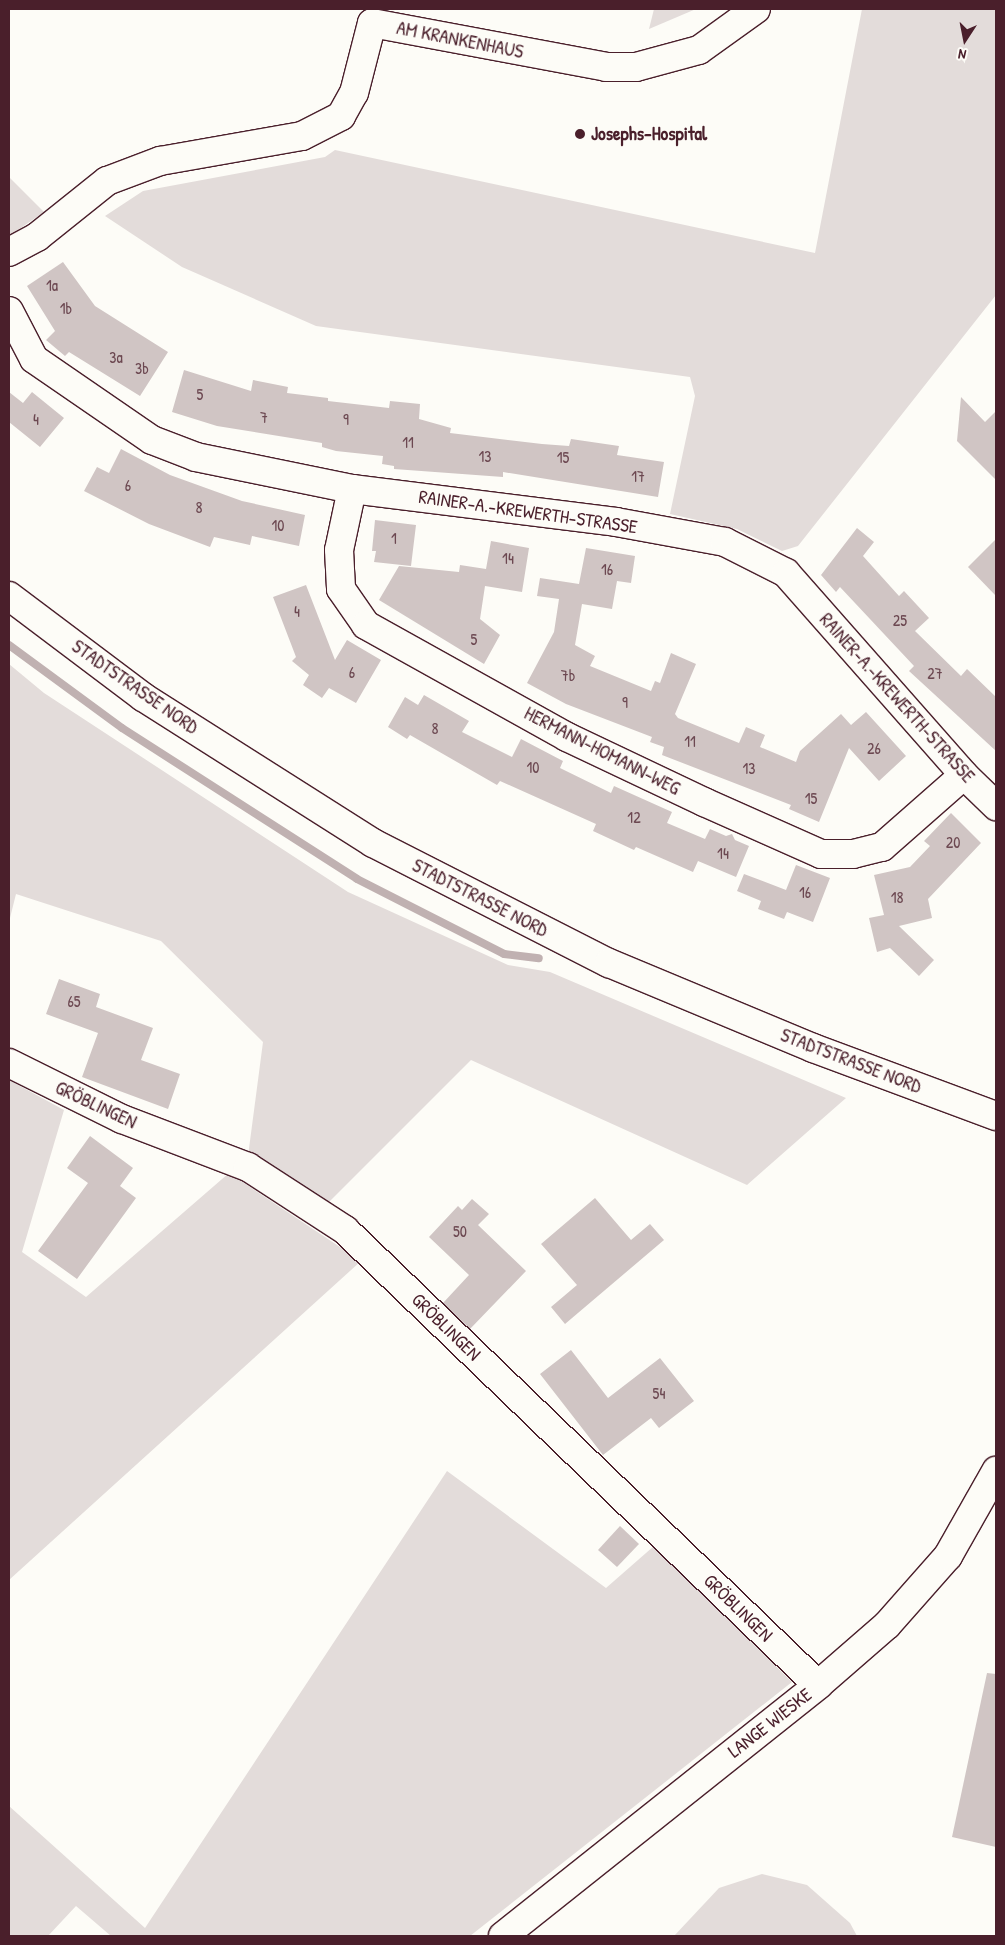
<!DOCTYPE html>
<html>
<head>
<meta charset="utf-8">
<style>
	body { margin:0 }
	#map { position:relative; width:1005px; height:1945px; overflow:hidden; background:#fdfcf7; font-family:"Patrick Hand",sans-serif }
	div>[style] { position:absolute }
	.green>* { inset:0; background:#e3dcda }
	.stream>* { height:8px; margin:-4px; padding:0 4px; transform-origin:4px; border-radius:4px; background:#c0b1b1 }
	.building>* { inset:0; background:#d0c5c4 }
	.roads { filter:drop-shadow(1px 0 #4a1f2b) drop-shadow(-1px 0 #4a1f2b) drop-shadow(0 1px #4a1f2b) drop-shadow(0 -1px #4a1f2b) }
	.minor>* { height:28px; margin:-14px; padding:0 14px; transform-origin:14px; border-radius:14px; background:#fdfcf7 }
	.major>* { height:28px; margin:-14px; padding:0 14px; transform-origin:14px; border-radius:14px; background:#fdfcf7 }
	.dots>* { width:14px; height:14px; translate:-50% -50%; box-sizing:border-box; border:2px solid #fdfcf7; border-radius:50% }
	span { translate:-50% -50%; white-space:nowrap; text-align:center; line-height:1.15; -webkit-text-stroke:4.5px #fdfcf7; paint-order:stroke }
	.number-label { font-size:16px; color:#6c4851 }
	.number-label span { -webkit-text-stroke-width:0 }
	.street-label { font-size:19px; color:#4a1f2b }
	.poi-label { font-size:19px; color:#4a1f2b; font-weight:700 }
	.left { translate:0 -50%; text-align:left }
	.frame { position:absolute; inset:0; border:10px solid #4a1f2b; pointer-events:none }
	.north { position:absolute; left:940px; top:15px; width:50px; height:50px; -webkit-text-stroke:4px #fdfcf7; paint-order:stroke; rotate:191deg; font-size:14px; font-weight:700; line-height:20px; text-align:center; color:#4a1f2b }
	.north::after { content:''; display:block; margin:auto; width:18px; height:22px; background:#4a1f2b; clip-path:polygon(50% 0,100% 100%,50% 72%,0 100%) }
</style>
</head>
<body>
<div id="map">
	<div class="green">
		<i style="clip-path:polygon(654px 9px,696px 9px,649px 29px)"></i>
		<i style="clip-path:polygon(862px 9px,996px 9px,996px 295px,798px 546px,782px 551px,737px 529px,670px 514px,695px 396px,690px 377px,316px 326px,182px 267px,105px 216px,143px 191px,325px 157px,335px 150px,815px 253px)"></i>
		<i style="clip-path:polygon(9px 177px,44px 212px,9px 236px)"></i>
		<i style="clip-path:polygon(9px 664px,44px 693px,348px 892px,508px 965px,550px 972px,846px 1098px,747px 1185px,471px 1060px,327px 1204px,289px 1176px,248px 1156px,263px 1042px,161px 941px,16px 894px,9px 922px)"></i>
		<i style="clip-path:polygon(9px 1080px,64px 1110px,22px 1252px,86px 1297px,229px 1173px,361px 1261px,9px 1580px)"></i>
		<i style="clip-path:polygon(447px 1471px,606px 1588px,654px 1546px,792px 1682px,470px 1936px,111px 1936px,76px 1906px,48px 1936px,9px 1936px,9px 1806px,145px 1928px)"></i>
		<i style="clip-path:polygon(762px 1874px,807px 1885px,850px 1923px,857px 1936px,674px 1936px,719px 1888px)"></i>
	</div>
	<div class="stream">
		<i style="left:9px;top:645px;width:140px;rotate:36.3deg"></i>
		<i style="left:122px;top:728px;width:279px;rotate:32.7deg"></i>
		<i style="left:357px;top:879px;width:165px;rotate:27deg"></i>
		<i style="left:504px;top:954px;width:35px;rotate:7deg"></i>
	</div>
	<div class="building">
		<i style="clip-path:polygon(63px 262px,95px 306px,168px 352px,140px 396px,69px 352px,65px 356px,46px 340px,55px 331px,27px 286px)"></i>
		<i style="clip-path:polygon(184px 370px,251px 391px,253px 380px,288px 387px,287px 393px,328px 398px,328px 401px,389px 408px,390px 401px,420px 404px,419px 419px,451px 428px,450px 433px,542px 444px,569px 446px,571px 439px,619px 446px,617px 455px,664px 462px,658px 497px,503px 472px,503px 477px,394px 469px,394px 466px,382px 464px,383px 456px,336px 451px,322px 447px,322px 443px,217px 426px,172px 412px)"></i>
		<i style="clip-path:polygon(9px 392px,23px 403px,32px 392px,64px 418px,40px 447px,9px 422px)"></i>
		<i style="clip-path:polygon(961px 397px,985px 422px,996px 411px,996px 480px,957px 441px)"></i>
		<i style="clip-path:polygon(121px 449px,170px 475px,242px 501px,305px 515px,299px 546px,252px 536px,250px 545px,214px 537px,210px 547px,149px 524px,84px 491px,97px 467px,109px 473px)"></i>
		<i style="clip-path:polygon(375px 520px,416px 525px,411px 566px,374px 562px,376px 551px,372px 551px)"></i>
		<i style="clip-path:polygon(857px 528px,874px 542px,863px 556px,899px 596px,904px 591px,929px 618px,915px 631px,961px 676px,967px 669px,996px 697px,996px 751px,909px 671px,914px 666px,840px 587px,836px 592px,821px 575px)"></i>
		<i style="clip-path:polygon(996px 539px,996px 596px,968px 567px)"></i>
		<i style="clip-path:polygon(491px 541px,529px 548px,522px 592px,485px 586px,480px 619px,500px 635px,484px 664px,379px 600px,399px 566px,459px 572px,460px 565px,486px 569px)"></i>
		<i style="clip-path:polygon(586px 548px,635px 556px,631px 583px,617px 581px,612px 609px,582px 604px,575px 645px,595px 656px,590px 666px,651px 691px,655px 681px,660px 683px,671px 653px,696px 664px,675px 714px,678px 718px,739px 743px,746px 727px,765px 735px,760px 747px,796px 762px,800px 751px,841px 714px,851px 725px,866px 712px,906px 756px,879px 781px,849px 748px,819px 822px,789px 809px,791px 805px,662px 755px,664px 747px,650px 742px,652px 737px,566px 704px,527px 683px,554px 632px,559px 599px,537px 596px,540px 578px,579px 584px)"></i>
		<i style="clip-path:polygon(306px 585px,335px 660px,347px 640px,381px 660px,356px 703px,329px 688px,322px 698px,303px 685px,309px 675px,292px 661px,296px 657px,273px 597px)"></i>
		<i style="clip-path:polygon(424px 695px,469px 721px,462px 732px,512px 757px,521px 739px,563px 761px,560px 768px,611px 793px,614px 786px,672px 812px,667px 823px,705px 839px,710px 829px,726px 836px,732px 834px,735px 840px,749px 846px,736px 877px,698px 861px,693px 872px,636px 847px,634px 850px,593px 831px,596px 824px,500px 781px,497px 785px,410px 735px,407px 739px,388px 727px,405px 697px,418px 705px)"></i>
		<i style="clip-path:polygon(951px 813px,981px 843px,928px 899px,932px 918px,899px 926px,934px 960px,919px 976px,890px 948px,877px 952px,869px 918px,884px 915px,874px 875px,910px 867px,930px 846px,924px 841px)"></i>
		<i style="clip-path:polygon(796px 865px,830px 878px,813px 922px,787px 912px,784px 919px,758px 909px,761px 901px,737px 891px,744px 874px,786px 890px)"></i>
		<i style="clip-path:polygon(59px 979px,100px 994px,96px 1007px,153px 1028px,141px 1060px,180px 1074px,168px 1109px,82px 1077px,98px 1033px,46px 1014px)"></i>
		<i style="clip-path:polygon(90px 1136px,133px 1168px,120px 1186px,136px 1198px,77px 1279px,38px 1251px,88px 1183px,67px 1168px)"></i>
		<i style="clip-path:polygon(595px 1198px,631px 1240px,650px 1224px,664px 1240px,565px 1324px,551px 1307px,577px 1285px,541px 1244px)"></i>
		<i style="clip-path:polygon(472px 1199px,489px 1214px,478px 1225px,526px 1271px,470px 1329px,443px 1303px,469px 1275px,429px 1237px,458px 1206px,462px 1210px)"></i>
		<i style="clip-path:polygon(571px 1350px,608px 1398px,660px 1358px,694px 1401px,659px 1428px,651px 1418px,603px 1455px,540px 1374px)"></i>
		<i style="clip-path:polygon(620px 1526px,639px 1544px,617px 1567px,598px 1550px)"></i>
		<i style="clip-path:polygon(987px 1673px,996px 1674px,996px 1847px,952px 1837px)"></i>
	</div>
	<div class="roads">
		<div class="minor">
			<i style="left:9px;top:252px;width:32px;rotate:-28deg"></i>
			<i style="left:37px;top:237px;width:90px;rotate:-38.7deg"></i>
			<i style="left:107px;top:181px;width:57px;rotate:-20.7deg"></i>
			<i style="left:160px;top:161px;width:144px;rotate:-10deg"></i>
			<i style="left:302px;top:136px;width:44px;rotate:-27.1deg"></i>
			<i style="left:341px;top:116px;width:26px;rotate:-61deg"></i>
			<i style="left:354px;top:93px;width:72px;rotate:-75.6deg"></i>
			<i style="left:372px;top:23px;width:238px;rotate:10.6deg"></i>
			<i style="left:606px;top:67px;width:30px"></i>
			<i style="left:636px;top:67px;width:65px;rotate:-15.1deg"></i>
			<i style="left:699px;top:50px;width:70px;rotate:-35.7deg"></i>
			<i style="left:9px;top:311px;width:54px;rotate:62.5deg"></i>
			<i style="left:34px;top:359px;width:143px;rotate:34.5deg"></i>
			<i style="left:152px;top:440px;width:47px;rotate:21.1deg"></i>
			<i style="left:196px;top:457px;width:159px;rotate:11.6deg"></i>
			<i style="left:352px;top:489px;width:266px;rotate:7.1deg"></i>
			<i style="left:616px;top:522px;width:111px;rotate:10.4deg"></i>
			<i style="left:725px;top:542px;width:68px;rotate:26.9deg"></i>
			<i style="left:786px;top:573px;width:269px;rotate:48.6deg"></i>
			<i style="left:964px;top:775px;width:45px;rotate:44.1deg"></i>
			<i style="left:352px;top:489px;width:62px;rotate:102deg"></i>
			<i style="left:339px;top:550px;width:39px;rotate:87deg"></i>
			<i style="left:341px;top:589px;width:44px;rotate:55.2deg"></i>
			<i style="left:366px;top:625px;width:230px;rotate:29.1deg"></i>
			<i style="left:567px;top:737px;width:152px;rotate:25.4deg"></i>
			<i style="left:704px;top:802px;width:128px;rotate:24deg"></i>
			<i style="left:821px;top:854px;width:32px"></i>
			<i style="left:853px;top:854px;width:30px;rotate:-14deg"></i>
			<i style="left:882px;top:847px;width:109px;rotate:-41.3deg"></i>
			<i style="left:9px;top:1063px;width:126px;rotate:26.4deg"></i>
			<i style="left:122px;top:1119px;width:135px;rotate:20.9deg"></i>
			<i style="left:248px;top:1167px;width:116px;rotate:33deg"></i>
			<i style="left:345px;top:1230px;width:656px;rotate:43.89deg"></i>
			<i style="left:503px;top:1936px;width:403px;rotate:-38.5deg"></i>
			<i style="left:818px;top:1685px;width:91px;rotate:-41deg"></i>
			<i style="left:887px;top:1625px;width:92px;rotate:-48.5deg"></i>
			<i style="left:948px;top:1556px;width:98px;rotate:-60.5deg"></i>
		</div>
		<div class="major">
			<i style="left:9px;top:596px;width:168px;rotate:37deg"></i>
			<i style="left:143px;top:697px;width:272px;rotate:32.4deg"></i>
			<i style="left:373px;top:843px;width:265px;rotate:27deg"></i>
			<i style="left:609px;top:963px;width:221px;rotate:22.6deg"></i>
			<i style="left:813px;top:1048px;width:195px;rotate:20.4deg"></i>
		</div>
	</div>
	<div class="dots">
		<i style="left:580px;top:134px;background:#4a1f2b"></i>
	</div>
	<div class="number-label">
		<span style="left:52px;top:285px">1a</span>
		<span style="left:66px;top:308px">1b</span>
		<span style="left:116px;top:357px">3a</span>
		<span style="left:142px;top:368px">3b</span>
		<span style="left:200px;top:394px">5</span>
		<span style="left:264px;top:417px">7</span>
		<span style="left:36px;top:419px">4</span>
		<span style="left:346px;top:419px">9</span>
		<span style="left:408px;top:442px">11</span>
		<span style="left:485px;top:456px">13</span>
		<span style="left:563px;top:457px">15</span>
		<span style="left:638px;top:476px">17</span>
		<span style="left:128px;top:485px">6</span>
		<span style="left:199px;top:507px">8</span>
		<span style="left:278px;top:525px">10</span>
		<span style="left:394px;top:538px">1</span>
		<span style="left:508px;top:558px">14</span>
		<span style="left:607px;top:569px">16</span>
		<span style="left:297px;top:611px">4</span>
		<span style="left:900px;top:620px">25</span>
		<span style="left:474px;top:639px">5</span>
		<span style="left:352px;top:672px">6</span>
		<span style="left:935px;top:673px">27</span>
		<span style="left:568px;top:675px">7b</span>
		<span style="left:625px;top:702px">9</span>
		<span style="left:435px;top:728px">8</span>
		<span style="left:690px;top:741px">11</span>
		<span style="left:874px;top:748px">26</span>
		<span style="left:533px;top:767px">10</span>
		<span style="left:749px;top:768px">13</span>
		<span style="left:811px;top:798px">15</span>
		<span style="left:634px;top:817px">12</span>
		<span style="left:953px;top:842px">20</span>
		<span style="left:723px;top:853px">14</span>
		<span style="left:805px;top:892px">16</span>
		<span style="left:897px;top:897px">18</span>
		<span style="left:74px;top:1001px">65</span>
		<span style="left:460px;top:1231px">50</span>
		<span style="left:659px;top:1393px">54</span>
	</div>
	<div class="street-label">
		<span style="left:460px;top:40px;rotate:11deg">AM KRANKENHAUS</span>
		<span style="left:528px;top:512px;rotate:8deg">RAINER-A.-KREWERTH-STRASSE</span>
		<span style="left:135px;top:687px;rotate:35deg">STADTSTRASSE NORD</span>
		<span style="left:897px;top:698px;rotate:48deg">RAINER-A.-KREWERTH-STRASSE</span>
		<span style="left:602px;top:751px;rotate:27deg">HERMANN-HOMANN-WEG</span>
		<span style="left:480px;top:898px;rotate:27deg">STADTSTRASSE NORD</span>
		<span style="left:851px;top:1061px;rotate:21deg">STADTSTRASSE NORD</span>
		<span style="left:96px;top:1105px;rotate:25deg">GRÖBLINGEN</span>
		<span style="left:446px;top:1327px;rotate:44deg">GRÖBLINGEN</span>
		<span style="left:738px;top:1608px;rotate:44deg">GRÖBLINGEN</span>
		<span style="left:770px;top:1723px;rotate:-38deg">LANGE WIESKE</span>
	</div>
	<div class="poi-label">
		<span class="left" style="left:591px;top:134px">Josephs-Hospital</span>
	</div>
	<div class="frame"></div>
	<div class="north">N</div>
</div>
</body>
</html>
